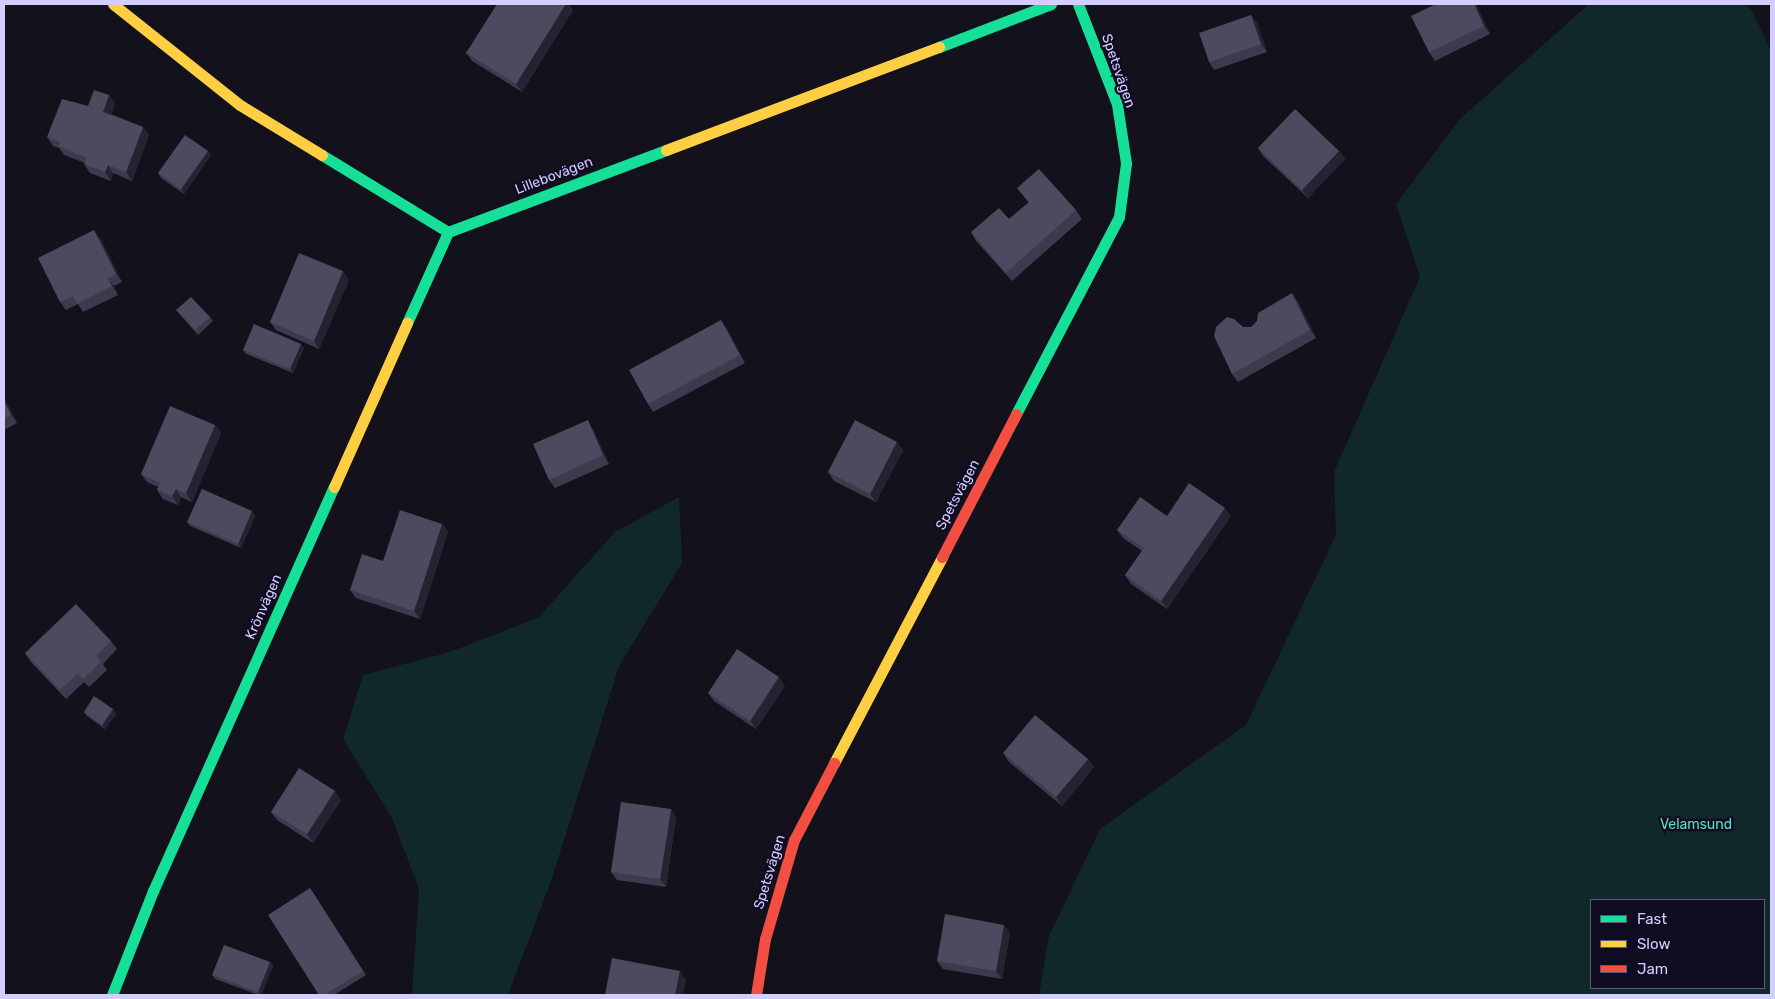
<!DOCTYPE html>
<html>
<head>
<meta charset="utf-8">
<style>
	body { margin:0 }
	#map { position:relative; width:1775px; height:999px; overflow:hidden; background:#13111c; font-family:Rubik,sans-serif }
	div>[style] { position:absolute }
	.green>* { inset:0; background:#102829 }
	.fast>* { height:11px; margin:-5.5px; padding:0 5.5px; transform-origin:5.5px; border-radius:5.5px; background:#16e098 }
	.slow>* { height:11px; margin:-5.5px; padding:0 5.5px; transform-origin:5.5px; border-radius:5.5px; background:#ffcf43 }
	.jam>* { height:11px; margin:-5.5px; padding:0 5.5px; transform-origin:5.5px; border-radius:5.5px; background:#f24e42 }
	.wall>* { inset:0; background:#3c3a4c }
	.shaded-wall>* { inset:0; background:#252331 }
	.building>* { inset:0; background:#4d4a60 }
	span { translate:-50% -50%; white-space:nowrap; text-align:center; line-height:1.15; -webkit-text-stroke:5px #100c21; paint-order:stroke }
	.street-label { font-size:14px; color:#d4cdff }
	.park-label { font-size:14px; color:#54e3c3 }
	.frame { position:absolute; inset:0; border:5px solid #d4cdff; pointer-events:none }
	.legend { position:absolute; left:1590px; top:899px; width:175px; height:90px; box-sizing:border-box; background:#100c21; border:1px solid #5e597a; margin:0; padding:6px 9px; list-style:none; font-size:15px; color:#d4cdff }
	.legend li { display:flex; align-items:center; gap:10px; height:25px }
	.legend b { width:25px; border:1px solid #5e597a }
</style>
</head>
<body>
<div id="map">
	<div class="green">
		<i style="clip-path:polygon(evenodd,1589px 4px,1744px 4px,1752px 10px,1771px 51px,1771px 995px,1039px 995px,1049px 936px,1100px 829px,1246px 725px,1336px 535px,1334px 472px,1420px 277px,1396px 204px,1460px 119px,1589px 4px,1591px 900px,1764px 900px,1764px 988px,1591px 988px,1591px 900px)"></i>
		<i style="clip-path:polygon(679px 497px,682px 563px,619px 666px,551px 881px,508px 995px,412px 995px,419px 889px,392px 818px,343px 739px,363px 675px,450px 652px,539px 617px,615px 532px)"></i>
	</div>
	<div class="fast">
		<i style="left:939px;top:47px;width:120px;rotate:-21deg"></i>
		<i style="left:322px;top:155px;width:148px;rotate:31.4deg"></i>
		<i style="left:448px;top:232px;width:233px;rotate:-20.6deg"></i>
		<i style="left:407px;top:323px;width:100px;rotate:-65.7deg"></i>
		<i style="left:1016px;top:414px;width:222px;rotate:-62.4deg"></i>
		<i style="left:1119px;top:217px;width:54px;rotate:-82.6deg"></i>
		<i style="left:1126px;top:163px;width:60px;rotate:-98.7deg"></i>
		<i style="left:1117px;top:104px;width:107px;rotate:-111.3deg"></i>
		<i style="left:112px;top:995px;width:112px;rotate:-68.5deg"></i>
		<i style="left:153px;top:891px;width:443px;rotate:-65.9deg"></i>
	</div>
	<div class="slow">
		<i style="left:113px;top:4px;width:162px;rotate:38.5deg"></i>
		<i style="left:240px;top:105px;width:96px;rotate:31.4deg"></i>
		<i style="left:666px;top:150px;width:292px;rotate:-20.7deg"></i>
		<i style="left:334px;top:487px;width:180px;rotate:-66deg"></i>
		<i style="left:834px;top:763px;width:233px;rotate:-62.3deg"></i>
	</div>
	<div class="jam">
		<i style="left:942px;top:557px;width:161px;rotate:-62.6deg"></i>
		<i style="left:756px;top:995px;width:57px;rotate:-80.9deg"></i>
		<i style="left:765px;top:939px;width:103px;rotate:-73.7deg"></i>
		<i style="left:794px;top:840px;width:87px;rotate:-62.5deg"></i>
	</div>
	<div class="wall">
		<i style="clip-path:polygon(1436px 4px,1476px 4px,1490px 34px,1435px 61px,1429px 52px)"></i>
		<i style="clip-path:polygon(573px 10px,522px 92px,472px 61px,466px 53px)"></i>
		<i style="clip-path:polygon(1251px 15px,1257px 23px,1267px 52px,1214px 70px,1209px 62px)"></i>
		<i style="clip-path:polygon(109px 95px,115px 104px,111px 114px,143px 127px,149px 135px,132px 181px,113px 173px,111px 181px,90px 173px,84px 164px,85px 163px,64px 155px,59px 148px,53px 146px,47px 137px,88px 106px)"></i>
		<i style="clip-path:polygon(1258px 148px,1339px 151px,1345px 159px,1308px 198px,1263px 156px)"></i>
		<i style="clip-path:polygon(208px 151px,211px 155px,184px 194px,161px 178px,158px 173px)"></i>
		<i style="clip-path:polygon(1017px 188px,1076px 210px,1082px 219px,1012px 281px,976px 241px,971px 232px,1009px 219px,1029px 203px)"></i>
		<i style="clip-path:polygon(100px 238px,122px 282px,114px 286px,118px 295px,83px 312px,78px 304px,66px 310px,60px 302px)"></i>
		<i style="clip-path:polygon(349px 280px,319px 349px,276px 330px,270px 322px)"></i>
		<i style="clip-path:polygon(1298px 301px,1316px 338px,1238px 382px,1232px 374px,1243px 327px,1251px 327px)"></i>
		<i style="clip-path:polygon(176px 310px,210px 317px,213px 321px,198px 335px)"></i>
		<i style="clip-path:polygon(721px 320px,727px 329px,745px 363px,653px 412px,648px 404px)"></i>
		<i style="clip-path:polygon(304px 348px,293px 373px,246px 354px,243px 350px)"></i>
		<i style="clip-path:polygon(4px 398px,17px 423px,4px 430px)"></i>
		<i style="clip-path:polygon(215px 425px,221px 433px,192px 502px,181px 497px,178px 505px,163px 499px,157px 490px,158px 487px,147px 482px,141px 474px)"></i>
		<i style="clip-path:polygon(593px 429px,609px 464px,555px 488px,549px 480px)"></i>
		<i style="clip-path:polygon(903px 450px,876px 502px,834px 481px,828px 472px)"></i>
		<i style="clip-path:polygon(255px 516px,241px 548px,190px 526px,187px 522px)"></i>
		<i style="clip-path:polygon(1231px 516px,1167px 609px,1131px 584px,1125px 575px,1142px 551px,1123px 538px,1117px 530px)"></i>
		<i style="clip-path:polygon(442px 524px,448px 532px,420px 619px,356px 598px,350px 590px,383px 561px)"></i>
		<i style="clip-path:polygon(111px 641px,117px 649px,103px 664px,107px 670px,89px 687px,84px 682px,66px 699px,30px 661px,25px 653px)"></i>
		<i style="clip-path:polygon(785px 686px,756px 729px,714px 701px,708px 693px)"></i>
		<i style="clip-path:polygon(113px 709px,116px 714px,105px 729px,87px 716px,84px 712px)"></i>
		<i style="clip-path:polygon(1003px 753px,1088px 759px,1094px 767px,1062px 806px,1009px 762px)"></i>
		<i style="clip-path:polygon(341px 800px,313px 843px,277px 820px,271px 812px)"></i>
		<i style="clip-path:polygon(671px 809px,676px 817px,666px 887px,617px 880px,611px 872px)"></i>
		<i style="clip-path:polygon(310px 888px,366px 975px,334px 995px,319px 995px)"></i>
		<i style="clip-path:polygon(1010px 933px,1002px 979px,943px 969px,937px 961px)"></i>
		<i style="clip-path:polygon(270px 962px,273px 966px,261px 995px,259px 995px,215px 979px,212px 975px)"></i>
	</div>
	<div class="shaded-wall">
		<i style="clip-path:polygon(566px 4px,569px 4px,573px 10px,522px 92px,516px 84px)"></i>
		<i style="clip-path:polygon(1474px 4px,1476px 4px,1490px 34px,1484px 26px)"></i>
		<i style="clip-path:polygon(1251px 15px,1257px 23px,1267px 52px,1261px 44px)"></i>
		<i style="clip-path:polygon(109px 95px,115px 104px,109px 120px,103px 112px)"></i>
		<i style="clip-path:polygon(143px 127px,149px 135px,132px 181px,126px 172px)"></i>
		<i style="clip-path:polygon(208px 151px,211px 155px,184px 194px,181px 189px)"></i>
		<i style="clip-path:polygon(1339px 151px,1345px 159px,1308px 198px,1302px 190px)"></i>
		<i style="clip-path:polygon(108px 165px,113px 173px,111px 181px,105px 172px)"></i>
		<i style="clip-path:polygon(94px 230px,100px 238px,122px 282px,116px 274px)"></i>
		<i style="clip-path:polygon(343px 271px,349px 280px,319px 349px,314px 341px)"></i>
		<i style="clip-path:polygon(108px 278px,114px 286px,118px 295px,112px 286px)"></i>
		<i style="clip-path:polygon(1292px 293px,1298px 301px,1316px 338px,1310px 330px)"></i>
		<i style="clip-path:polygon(721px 320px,727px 329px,745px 363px,740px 355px)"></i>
		<i style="clip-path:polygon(301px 344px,304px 348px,293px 373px,290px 369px)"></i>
		<i style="clip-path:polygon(4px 398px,17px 423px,11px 415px,4px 401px)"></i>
		<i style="clip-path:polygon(588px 420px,593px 429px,609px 464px,603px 455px)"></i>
		<i style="clip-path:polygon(215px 425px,221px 433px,192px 502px,186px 493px)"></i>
		<i style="clip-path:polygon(897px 442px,903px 450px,876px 502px,870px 494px)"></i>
		<i style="clip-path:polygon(176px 489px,181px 497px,178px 505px,172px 496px)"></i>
		<i style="clip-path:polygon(1225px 508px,1231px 516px,1167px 609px,1161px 601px)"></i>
		<i style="clip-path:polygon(252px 511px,255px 516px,241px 548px,238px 544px)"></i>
		<i style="clip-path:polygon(442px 524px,448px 532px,420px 619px,414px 611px)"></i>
		<i style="clip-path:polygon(779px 677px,785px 686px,756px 729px,750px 721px)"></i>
		<i style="clip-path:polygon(113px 709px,116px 714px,105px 729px,102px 725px)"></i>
		<i style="clip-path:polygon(1088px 759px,1094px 767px,1062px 806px,1056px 797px)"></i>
		<i style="clip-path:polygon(335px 791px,341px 800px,313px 843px,307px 834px)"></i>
		<i style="clip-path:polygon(671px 809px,676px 817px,666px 887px,660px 879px)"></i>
		<i style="clip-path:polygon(1004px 925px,1010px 933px,1002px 979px,996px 971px)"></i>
		<i style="clip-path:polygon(270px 962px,273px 966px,261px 995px,260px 995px,258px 992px)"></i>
		<i style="clip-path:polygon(680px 971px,686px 980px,683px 995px,675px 995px)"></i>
	</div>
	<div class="building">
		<i style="clip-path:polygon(497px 4px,566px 4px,516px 84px,466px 53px)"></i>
		<i style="clip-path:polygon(1436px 4px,1474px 4px,1484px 26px,1429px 52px,1411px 16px)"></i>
		<i style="clip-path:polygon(1251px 15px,1261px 44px,1209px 62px,1199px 33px)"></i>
		<i style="clip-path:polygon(94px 90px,109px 95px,103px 112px,143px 127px,126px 172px,108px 165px,105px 172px,84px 164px,87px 158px,58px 146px,60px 142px,47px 137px,62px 99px,88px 106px)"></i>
		<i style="clip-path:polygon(1295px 109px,1339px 151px,1302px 190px,1258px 148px)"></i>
		<i style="clip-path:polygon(185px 135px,208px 151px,181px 189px,158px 173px)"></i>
		<i style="clip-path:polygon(1039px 169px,1076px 210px,1006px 273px,971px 232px,999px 208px,1009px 219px,1029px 202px,1017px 188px)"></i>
		<i style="clip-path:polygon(94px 230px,116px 274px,108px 278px,112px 286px,77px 304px,73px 296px,60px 302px,38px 258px)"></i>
		<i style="clip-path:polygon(299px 253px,343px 271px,314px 341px,270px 322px)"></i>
		<i style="clip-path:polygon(1292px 293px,1310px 330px,1232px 374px,1214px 336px,1216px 327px,1227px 317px,1234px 319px,1243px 327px,1251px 327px,1257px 321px,1258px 313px)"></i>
		<i style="clip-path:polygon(191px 297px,210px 317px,195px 330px,176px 310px)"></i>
		<i style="clip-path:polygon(721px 320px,740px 355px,648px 404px,629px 370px)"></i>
		<i style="clip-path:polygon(254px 324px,301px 344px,290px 369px,243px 350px)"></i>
		<i style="clip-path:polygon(4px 401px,11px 415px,4px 418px)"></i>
		<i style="clip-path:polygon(170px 406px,215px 425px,186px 493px,176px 489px,172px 496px,157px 490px,160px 483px,141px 474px)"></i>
		<i style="clip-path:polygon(588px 420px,603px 455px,549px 480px,533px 444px)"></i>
		<i style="clip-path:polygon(855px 420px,897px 442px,870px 494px,828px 472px)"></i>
		<i style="clip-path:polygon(1189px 483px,1225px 508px,1161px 601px,1125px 575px,1144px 548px,1117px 530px,1140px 497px,1167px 516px)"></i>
		<i style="clip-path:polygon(202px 489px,252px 511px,238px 544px,187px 522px)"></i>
		<i style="clip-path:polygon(400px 510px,442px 524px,414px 611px,350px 590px,362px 554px,383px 561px)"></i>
		<i style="clip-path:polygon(76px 604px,111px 641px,96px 656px,101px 662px,83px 679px,78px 673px,60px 690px,25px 653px)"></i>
		<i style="clip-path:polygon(737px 649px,779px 677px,750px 721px,708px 693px)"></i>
		<i style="clip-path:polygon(94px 696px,113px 709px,102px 725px,84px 712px)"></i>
		<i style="clip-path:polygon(1035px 715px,1088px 759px,1056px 797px,1003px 753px)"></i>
		<i style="clip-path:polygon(299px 768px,335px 791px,307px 834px,271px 812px)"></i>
		<i style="clip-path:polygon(621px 802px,671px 809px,660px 879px,611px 872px)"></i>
		<i style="clip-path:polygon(310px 888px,363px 971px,324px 995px,319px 995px,268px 915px)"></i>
		<i style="clip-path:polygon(945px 914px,1004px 925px,996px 971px,937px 961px)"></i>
		<i style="clip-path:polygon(224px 945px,270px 962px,258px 992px,212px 975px)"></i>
		<i style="clip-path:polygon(612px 958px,680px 971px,675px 995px,605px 995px)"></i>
	</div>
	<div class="street-label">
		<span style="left:1118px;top:71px;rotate:71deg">Spetsvägen</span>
		<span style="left:554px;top:176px;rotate:-21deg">Lillebovägen</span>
		<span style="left:958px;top:495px;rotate:-62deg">Spetsvägen</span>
		<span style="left:264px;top:607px;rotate:-66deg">Krönvägen</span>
		<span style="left:770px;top:872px;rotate:-73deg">Spetsvägen</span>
	</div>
	<div class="park-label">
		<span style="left:1696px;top:825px">Velamsund</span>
	</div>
	<div class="frame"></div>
	<ul class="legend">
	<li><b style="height:6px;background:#16e098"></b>Fast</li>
	<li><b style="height:6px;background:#ffcf43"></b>Slow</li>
	<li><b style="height:6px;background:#f24e42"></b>Jam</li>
	</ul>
</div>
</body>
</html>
